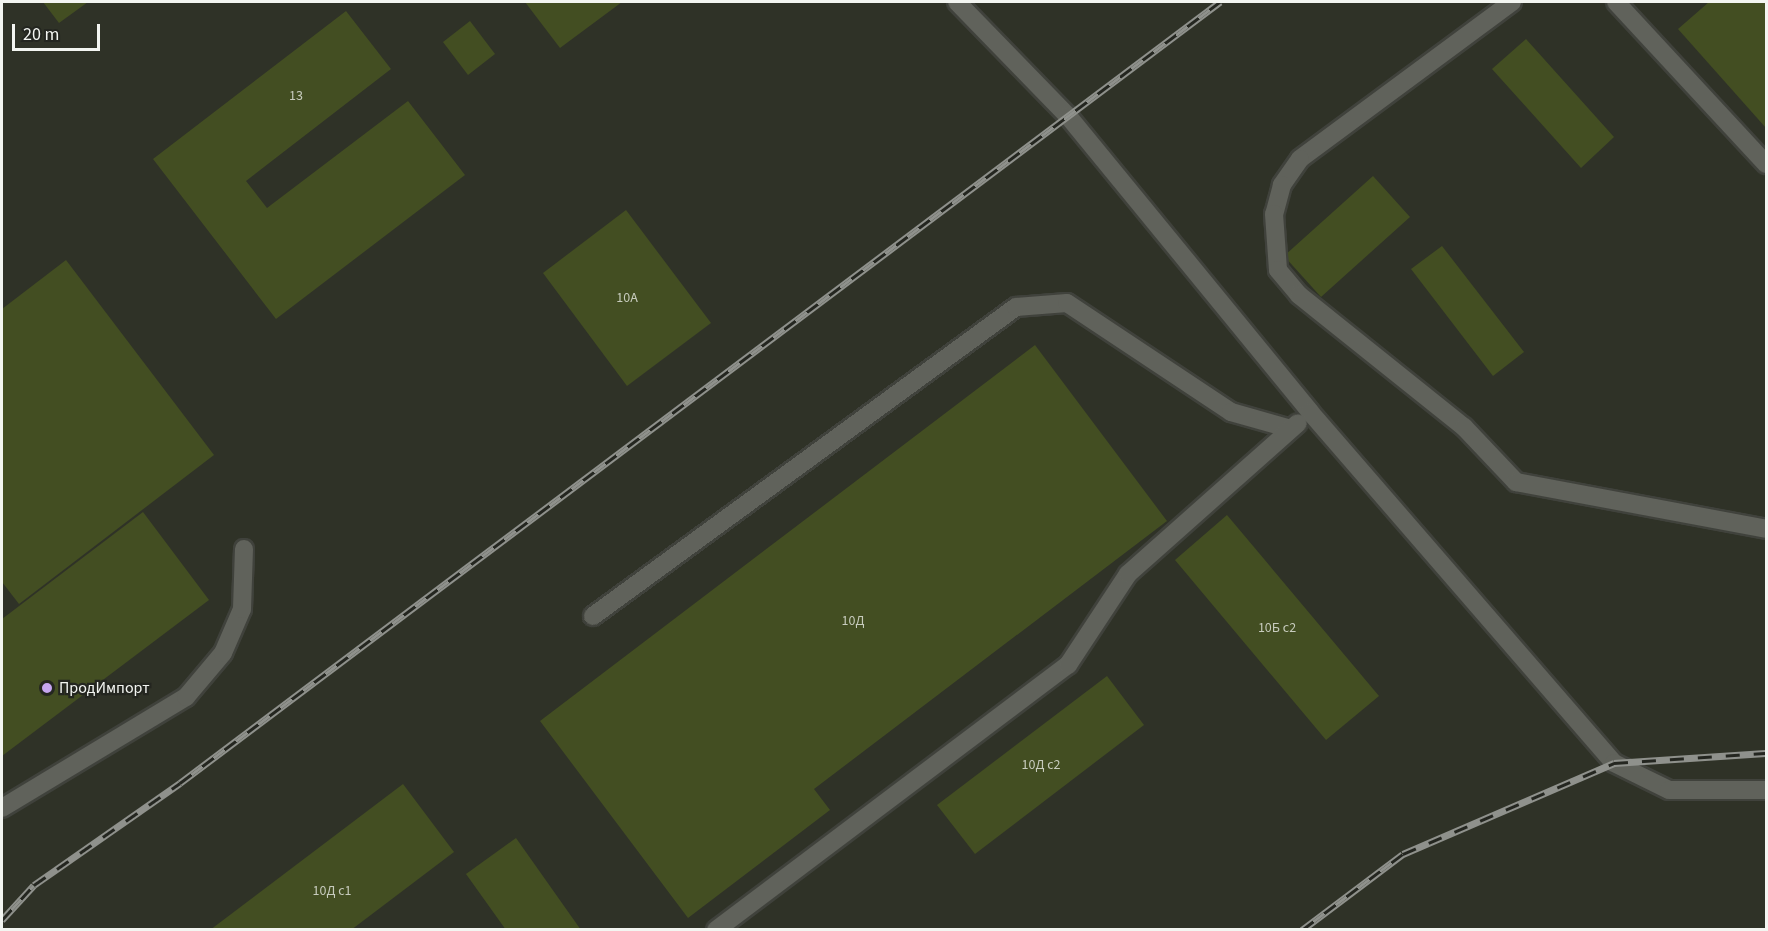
<!DOCTYPE html>
<html>
<head>
<meta charset="utf-8">
<style>
	body { margin:0 }
	#map { position:relative; width:1768px; height:931px; overflow:hidden; background:#242620; font-family:"Source Sans 3",sans-serif }
	div>[style] { position:absolute }
	.built>* { inset:0; background:#2f3227 }
	.building>* { inset:0; background:#434e22 }
	.roads { filter:drop-shadow(2px 0 #40423c) drop-shadow(-2px 0 #40423c) drop-shadow(0 2px #40423c) drop-shadow(0 -2px #40423c) }
	.minor>* { height:18px; margin:-9px; padding:0 9px; transform-origin:9px; border-radius:9px; background:#60625b }
	.rail>* { height:7px; margin-top:-3.5px; transform-origin:0; background:repeating-linear-gradient(90deg,#242620 0 14px,#8f918c 0 28px); box-sizing:border-box; border-block:2px solid #8f918c }
	.dots>* { width:16px; height:16px; translate:-50% -50%; box-sizing:border-box; border:3px solid #242620; border-radius:50% }
	span { translate:-50% -50%; white-space:nowrap; text-align:center; line-height:1.15; -webkit-text-stroke:4.5px #242620; paint-order:stroke }
	.number-label { font-size:14px; color:#c7cbbd }
	.number-label span { -webkit-text-stroke-width:0 }
	.poi-label { font-size:16px; color:#f3f5f1 }
	.left { translate:0 -50%; text-align:left }
	.frame { position:absolute; inset:0; border:3px solid #f3f5f1; pointer-events:none }
	.scale { position:absolute; left:12px; top:24px; width:88px; height:27px; box-sizing:border-box; border:3px solid #f3f5f1; border-top:0; padding-left:8px; font-size:18px; line-height:21px; white-space:nowrap; color:#f3f5f1; -webkit-text-stroke:4px #242620; paint-order:stroke }
</style>
</head>
<body>
<div id="map">
	<div class="built">
		<i style="clip-path:polygon(2px 2px,1766px 2px,1766px 929px,2px 929px)"></i>
	</div>
	<div class="building">
		<i style="clip-path:polygon(43px 2px,88px 2px,59px 23px)"></i>
		<i style="clip-path:polygon(525px 2px,622px 2px,560px 48px)"></i>
		<i style="clip-path:polygon(1709px 2px,1766px 2px,1766px 128px,1678px 29px)"></i>
		<i style="clip-path:polygon(346px 11px,391px 69px,246px 181px,267px 208px,408px 101px,465px 175px,276px 319px,153px 159px)"></i>
		<i style="clip-path:polygon(470px 21px,495px 54px,468px 75px,443px 42px)"></i>
		<i style="clip-path:polygon(1526px 39px,1614px 137px,1581px 168px,1492px 69px)"></i>
		<i style="clip-path:polygon(1373px 176px,1410px 217px,1321px 297px,1284px 256px)"></i>
		<i style="clip-path:polygon(626px 210px,711px 323px,627px 386px,543px 273px)"></i>
		<i style="clip-path:polygon(1442px 246px,1524px 352px,1493px 376px,1411px 269px)"></i>
		<i style="clip-path:polygon(66px 260px,214px 455px,19px 604px,2px 582px,2px 309px)"></i>
		<i style="clip-path:polygon(1035px 345px,1167px 521px,814px 789px,830px 810px,688px 918px,540px 721px)"></i>
		<i style="clip-path:polygon(143px 512px,209px 600px,2px 756px,2px 619px)"></i>
		<i style="clip-path:polygon(1227px 515px,1379px 696px,1326px 740px,1175px 560px)"></i>
		<i style="clip-path:polygon(1107px 676px,1144px 725px,975px 854px,937px 805px)"></i>
		<i style="clip-path:polygon(403px 784px,454px 852px,351px 930px,210px 930px)"></i>
		<i style="clip-path:polygon(516px 838px,581px 930px,506px 930px,466px 874px)"></i>
	</div>
	<div class="roads">
		<div class="minor">
			<i style="left:957px;top:2px;width:159px;rotate:45.8deg"></i>
			<i style="left:1068px;top:116px;width:382px;rotate:50.7deg"></i>
			<i style="left:1310px;top:412px;width:464px;rotate:49.1deg"></i>
			<i style="left:1614px;top:763px;width:61px;rotate:26.1deg"></i>
			<i style="left:1669px;top:790px;width:97px"></i>
			<i style="left:1512px;top:2px;width:264px;rotate:143.5deg"></i>
			<i style="left:1300px;top:159px;width:32px;rotate:125deg"></i>
			<i style="left:1282px;top:185px;width:30px;rotate:105deg"></i>
			<i style="left:1274px;top:214px;width:56px;rotate:85.9deg"></i>
			<i style="left:1278px;top:270px;width:33px;rotate:50deg"></i>
			<i style="left:1299px;top:295px;width:211px;rotate:38.7deg"></i>
			<i style="left:1464px;top:427px;width:76px;rotate:46.6deg"></i>
			<i style="left:1516px;top:482px;width:254px;rotate:10.6deg"></i>
			<i style="left:1616px;top:2px;width:221px;rotate:47.2deg"></i>
			<i style="left:593px;top:616px;width:524px;rotate:-36.15deg"></i>
			<i style="left:1016px;top:307px;width:51px;rotate:-4.5deg"></i>
			<i style="left:1067px;top:303px;width:197px;rotate:33.6deg"></i>
			<i style="left:1231px;top:412px;width:62px;rotate:15.8deg"></i>
			<i style="left:2px;top:808px;width:215px;rotate:-31.1deg"></i>
			<i style="left:186px;top:697px;width:57px;rotate:-49.9deg"></i>
			<i style="left:223px;top:653px;width:48px;rotate:-66.6deg"></i>
			<i style="left:242px;top:609px;width:60px;rotate:-88.1deg"></i>
			<i style="left:716px;top:930px;width:441px;rotate:-37deg"></i>
			<i style="left:1068px;top:665px;width:109px;rotate:-56.6deg"></i>
			<i style="left:1128px;top:574px;width:227px;rotate:-41.6deg"></i>
		</div>
	</div>
	<div class="rail">
		<i style="left:2px;top:920px;width:47px;rotate:-47.6deg"></i>
		<i style="left:34px;top:885px;width:178px;rotate:-34.9deg"></i>
		<i style="left:180px;top:783px;width:1301px;rotate:-36.91deg"></i>
		<i style="left:1302px;top:930px;width:126px;rotate:-37deg"></i>
		<i style="left:1403px;top:854px;width:230px;rotate:-23.3deg"></i>
		<i style="left:1614px;top:763px;width:152px;rotate:-3.8deg"></i>
	</div>
	<div class="dots">
		<i style="left:47px;top:688px;background:#c6a6f0"></i>
	</div>
	<div class="number-label">
		<span style="left:296px;top:96px">13</span>
		<span style="left:627px;top:298px">10А</span>
		<span style="left:853px;top:621px">10Д</span>
		<span style="left:1277px;top:628px">10Б с2</span>
		<span style="left:1041px;top:765px">10Д с2</span>
		<span style="left:332px;top:891px">10Д с1</span>
	</div>
	<div class="poi-label">
		<span class="left" style="left:59px;top:688px">ПродИмпорт</span>
	</div>
	<div class="frame"></div>
	<div class="scale">20 m</div>
</div>
</body>
</html>
